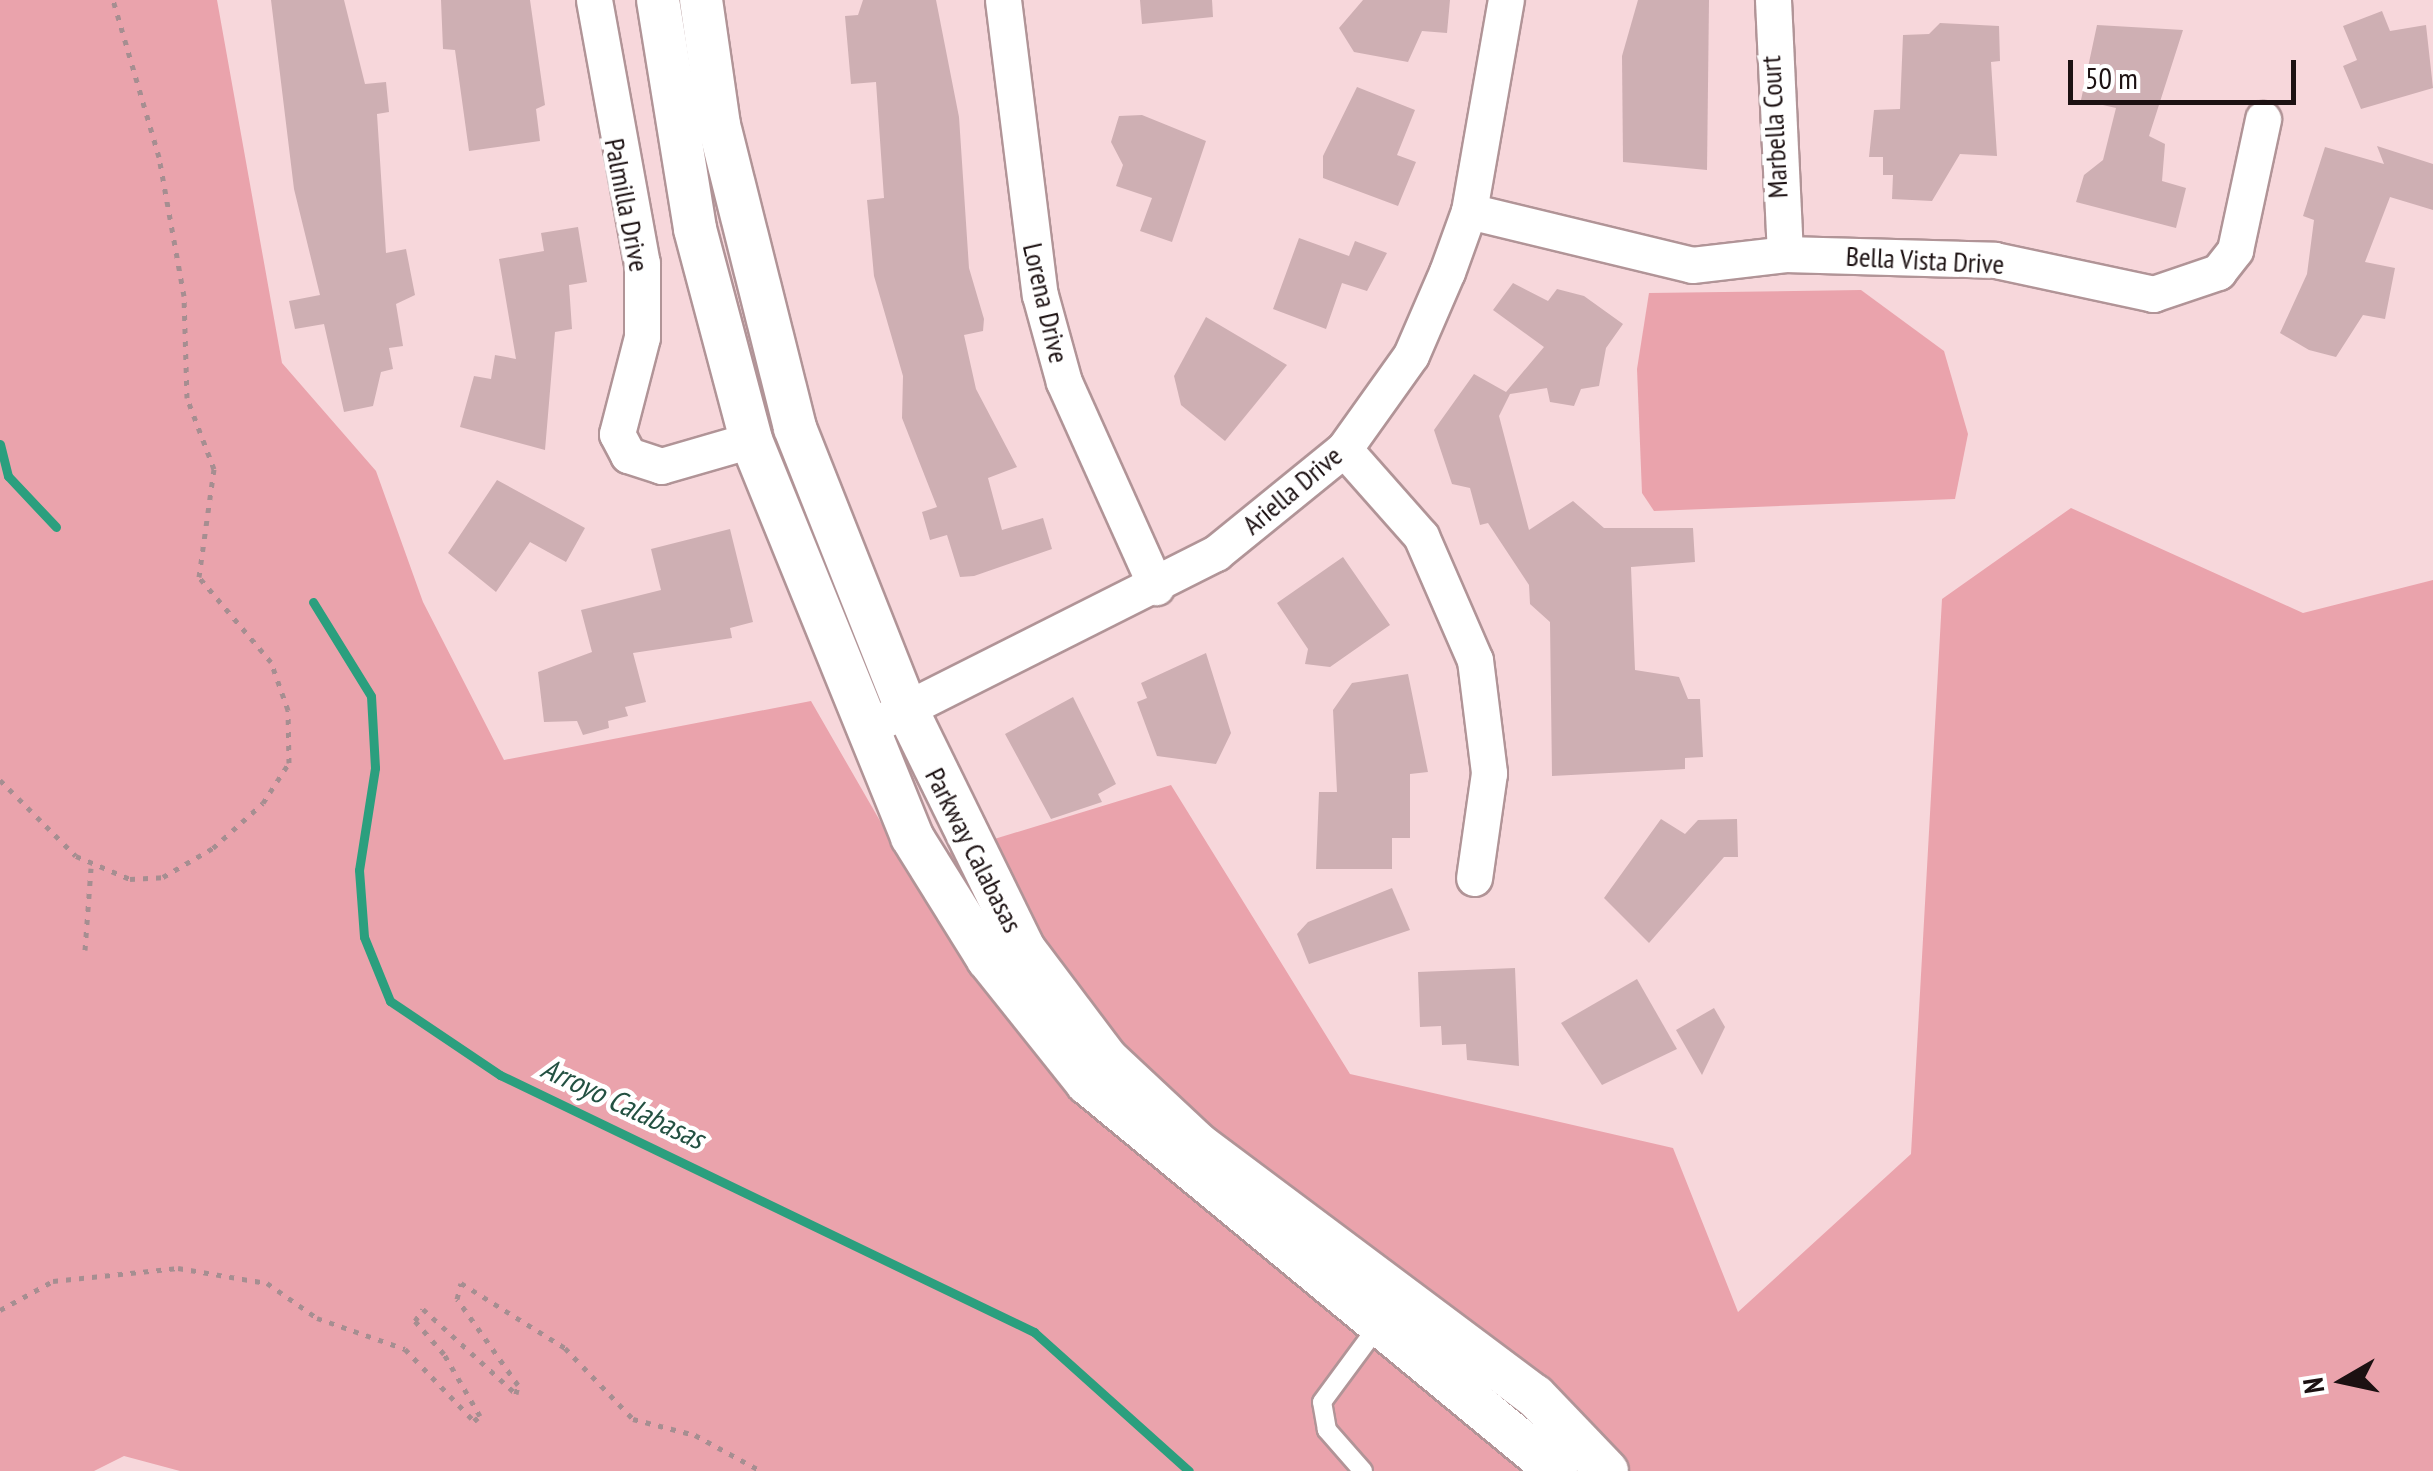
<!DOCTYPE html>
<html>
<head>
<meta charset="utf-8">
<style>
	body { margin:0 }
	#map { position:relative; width:2433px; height:1471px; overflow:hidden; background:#f7d7db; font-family:"PT Sans Narrow",sans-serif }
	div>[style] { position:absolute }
	.green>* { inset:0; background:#eaa3ac }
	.stream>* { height:9px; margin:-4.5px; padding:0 4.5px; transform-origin:4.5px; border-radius:4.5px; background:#2b9f7e }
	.building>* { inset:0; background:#ceafb3 }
	.path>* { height:5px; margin-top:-2.5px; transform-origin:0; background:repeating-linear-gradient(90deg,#a68e91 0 5px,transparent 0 13px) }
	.roads { filter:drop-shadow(2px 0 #b19497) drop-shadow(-2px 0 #b19497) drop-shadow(0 2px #b19497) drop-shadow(0 -2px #b19497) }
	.service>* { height:18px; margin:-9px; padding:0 9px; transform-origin:9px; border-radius:9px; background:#fff }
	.minor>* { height:35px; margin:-17.5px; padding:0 17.5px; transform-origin:17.5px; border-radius:17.5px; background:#fff }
	.tertiary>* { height:42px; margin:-21px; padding:0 21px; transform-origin:21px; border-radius:21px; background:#fff }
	span { translate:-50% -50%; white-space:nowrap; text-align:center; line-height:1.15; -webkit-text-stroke:9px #fff; paint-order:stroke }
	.street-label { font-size:28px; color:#1c1112 }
	.water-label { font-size:30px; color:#235142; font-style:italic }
	.north { position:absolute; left:2293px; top:1331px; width:100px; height:100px; -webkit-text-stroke:8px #fff; paint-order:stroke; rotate:261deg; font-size:28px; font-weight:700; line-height:40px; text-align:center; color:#1c1112 }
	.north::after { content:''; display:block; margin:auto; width:35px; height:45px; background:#1c1112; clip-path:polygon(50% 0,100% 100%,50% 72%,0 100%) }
	.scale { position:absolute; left:2068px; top:60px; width:228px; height:45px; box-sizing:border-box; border:5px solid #1c1112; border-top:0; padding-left:12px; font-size:30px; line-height:35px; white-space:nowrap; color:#1c1112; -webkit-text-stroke:8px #fff; paint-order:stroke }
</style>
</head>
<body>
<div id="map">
	<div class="green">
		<i style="clip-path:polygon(0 0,217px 0,282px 363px,376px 471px,423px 602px,504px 760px,811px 701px,906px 866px,1171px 785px,1350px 1074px,1673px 1148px,1738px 1312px,1911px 1154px,1942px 599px,2071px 508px,2303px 613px,2433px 580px,2433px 1471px,180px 1471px,124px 1456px,94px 1471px,0 1471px)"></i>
		<i style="clip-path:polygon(1861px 290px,1944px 351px,1968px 434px,1955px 499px,1654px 511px,1642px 493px,1637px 369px,1649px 293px)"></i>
	</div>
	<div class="stream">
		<i style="left:0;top:444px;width:33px;rotate:76deg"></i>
		<i style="left:8px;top:476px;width:70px;rotate:46.7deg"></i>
		<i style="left:313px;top:602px;width:110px;rotate:58.3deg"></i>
		<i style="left:371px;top:696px;width:72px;rotate:86.8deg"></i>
		<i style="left:375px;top:768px;width:103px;rotate:98.9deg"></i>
		<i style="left:359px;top:870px;width:67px;rotate:85.7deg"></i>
		<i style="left:364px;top:937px;width:69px;rotate:67.9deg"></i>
		<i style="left:390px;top:1001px;width:133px;rotate:33.9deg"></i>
		<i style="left:500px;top:1075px;width:593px;rotate:25.7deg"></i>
		<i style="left:1034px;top:1332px;width:208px;rotate:41.9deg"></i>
	</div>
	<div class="building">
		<i style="clip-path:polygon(271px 0,344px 0,365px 84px,386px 82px,389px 112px,377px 114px,386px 253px,406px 249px,415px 295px,396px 304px,403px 346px,389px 348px,393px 369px,381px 372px,373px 406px,344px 412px,324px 324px,295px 329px,289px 301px,320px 295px,294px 189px)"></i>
		<i style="clip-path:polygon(441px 0,530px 0,545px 105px,536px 109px,540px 141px,469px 151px,455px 50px,443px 49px)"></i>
		<i style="clip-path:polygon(863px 0,936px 0,959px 117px,969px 268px,984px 319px,983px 331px,964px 335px,976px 389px,1017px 467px,988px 478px,1002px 530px,1043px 518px,1052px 549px,974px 576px,960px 577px,947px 535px,930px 540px,922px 512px,937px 507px,902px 418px,903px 376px,874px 276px,867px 200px,884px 198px,876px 82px,851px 84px,845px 16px,858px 15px)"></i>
		<i style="clip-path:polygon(1140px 0,1212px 0,1213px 17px,1142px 24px)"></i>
		<i style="clip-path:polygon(1363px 0,1450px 0,1447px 33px,1422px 31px,1408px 62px,1354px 52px,1339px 28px)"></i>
		<i style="clip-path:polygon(1638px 0,1709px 0,1707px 170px,1623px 162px,1622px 56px)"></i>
		<i style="clip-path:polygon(2382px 11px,2390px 31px,2426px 25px,2433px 88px,2361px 109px,2343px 66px,2357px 60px,2343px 26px)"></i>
		<i style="clip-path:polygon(1940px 23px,1999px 26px,2000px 61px,1991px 62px,1997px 156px,1960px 154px,1932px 201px,1892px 199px,1893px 175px,1883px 175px,1883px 157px,1869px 157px,1874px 110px,1900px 109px,1903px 35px,1929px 34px)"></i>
		<i style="clip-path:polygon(2097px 25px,2183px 30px,2149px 136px,2165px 144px,2162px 181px,2186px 188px,2176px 228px,2076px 202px,2084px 175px,2103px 160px,2116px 108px,2081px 100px)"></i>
		<i style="clip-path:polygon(1357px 87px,1415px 110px,1397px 155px,1416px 162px,1398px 206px,1323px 178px,1323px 156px)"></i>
		<i style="clip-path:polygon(1142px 115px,1206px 141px,1172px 242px,1140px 231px,1152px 198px,1116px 186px,1123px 165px,1111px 142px,1119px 116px)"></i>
		<i style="clip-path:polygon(2377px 146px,2433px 164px,2433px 210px,2390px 197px,2365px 262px,2395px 268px,2385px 319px,2363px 315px,2336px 357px,2309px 350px,2280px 333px,2307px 274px,2314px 220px,2303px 216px,2325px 147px,2384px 164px)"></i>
		<i style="clip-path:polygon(578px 227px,587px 282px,569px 285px,572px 329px,555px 332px,545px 450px,460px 427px,474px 376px,491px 379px,495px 355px,516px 359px,499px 259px,544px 251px,541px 233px)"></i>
		<i style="clip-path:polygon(1299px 238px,1349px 256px,1355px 241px,1387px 253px,1367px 291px,1342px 283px,1326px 329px,1273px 309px)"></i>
		<i style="clip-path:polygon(1513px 283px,1548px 301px,1557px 289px,1584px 296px,1623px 324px,1606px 348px,1599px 386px,1581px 389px,1574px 406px,1550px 402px,1547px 388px,1510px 394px,1499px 416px,1529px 530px,1573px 501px,1604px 528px,1693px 528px,1695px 562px,1631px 567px,1635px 670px,1679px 677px,1688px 699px,1700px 699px,1703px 757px,1685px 758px,1685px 769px,1552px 776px,1550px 622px,1530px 604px,1529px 585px,1488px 523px,1480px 525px,1470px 488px,1452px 484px,1434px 430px,1474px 374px,1506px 392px,1544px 347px,1493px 310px)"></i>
		<i style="clip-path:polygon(1206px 317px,1287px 365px,1225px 441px,1181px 405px,1174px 376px)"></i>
		<i style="clip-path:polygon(497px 480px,585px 528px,566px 562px,530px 542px,496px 592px,448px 553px)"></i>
		<i style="clip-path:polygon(730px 529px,753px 622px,730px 628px,732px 638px,633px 653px,646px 702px,625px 707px,628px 716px,608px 721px,609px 728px,583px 735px,577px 721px,544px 722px,538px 672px,592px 652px,581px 610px,661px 590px,651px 549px)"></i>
		<i style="clip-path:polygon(1343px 557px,1390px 625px,1330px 667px,1305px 664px,1308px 649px,1277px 603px)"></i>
		<i style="clip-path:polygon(1206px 653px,1231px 733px,1216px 764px,1157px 756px,1137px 702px,1147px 698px,1141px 683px)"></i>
		<i style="clip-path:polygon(1408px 674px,1428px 772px,1410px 774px,1410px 838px,1392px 838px,1392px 869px,1316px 869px,1319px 792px,1337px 792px,1333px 710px,1352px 683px)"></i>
		<i style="clip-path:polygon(1073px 697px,1116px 784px,1098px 794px,1102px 802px,1051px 819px,1005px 734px)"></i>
		<i style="clip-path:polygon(1661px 819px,1685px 834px,1698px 820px,1737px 819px,1738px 857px,1724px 857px,1649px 943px,1604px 898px)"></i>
		<i style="clip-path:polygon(1392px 888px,1410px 930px,1309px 964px,1297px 934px,1308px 922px)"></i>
		<i style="clip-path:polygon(1515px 968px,1519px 1066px,1467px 1060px,1466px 1044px,1442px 1045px,1441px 1026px,1420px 1027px,1418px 972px)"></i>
		<i style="clip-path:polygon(1637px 979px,1677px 1049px,1602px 1085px,1561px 1023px)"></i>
		<i style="clip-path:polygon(1714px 1008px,1725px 1027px,1702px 1075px,1676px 1030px)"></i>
	</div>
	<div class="path">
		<i style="left:0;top:780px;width:107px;rotate:45deg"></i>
		<i style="left:76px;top:856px;width:59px;rotate:23.1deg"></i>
		<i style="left:130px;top:879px;width:33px;rotate:-3deg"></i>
		<i style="left:163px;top:877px;width:58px;rotate:-30.1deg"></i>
		<i style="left:213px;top:848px;width:67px;rotate:-42deg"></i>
		<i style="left:263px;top:803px;width:48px;rotate:-57deg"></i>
		<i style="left:289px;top:763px;width:53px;rotate:-91.1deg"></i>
		<i style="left:288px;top:710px;width:51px;rotate:-109.5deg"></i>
		<i style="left:271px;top:662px;width:111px;rotate:-130.3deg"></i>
		<i style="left:199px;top:577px;width:109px;rotate:-82.1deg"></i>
		<i style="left:214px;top:469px;width:76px;rotate:-110.8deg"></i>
		<i style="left:187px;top:398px;width:102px;rotate:-91.7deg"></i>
		<i style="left:184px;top:296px;width:141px;rotate:-100.2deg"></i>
		<i style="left:159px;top:157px;width:164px;rotate:-106.3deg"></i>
		<i style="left:85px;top:950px;width:82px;rotate:-85.8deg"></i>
		<i style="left:0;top:1310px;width:60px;rotate:-28.7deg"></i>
		<i style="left:53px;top:1281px;width:126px;rotate:-5.9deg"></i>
		<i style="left:178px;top:1268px;width:90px;rotate:9.6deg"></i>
		<i style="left:267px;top:1283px;width:61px;rotate:35deg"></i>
		<i style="left:317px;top:1318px;width:93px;rotate:19.4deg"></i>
		<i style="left:405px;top:1349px;width:100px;rotate:46.2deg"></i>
		<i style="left:474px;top:1421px;width:8px;rotate:-40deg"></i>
		<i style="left:480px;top:1416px;width:72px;rotate:-120.1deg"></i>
		<i style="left:444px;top:1354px;width:44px;rotate:-131.3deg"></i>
		<i style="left:415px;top:1321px;width:14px;rotate:-56deg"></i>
		<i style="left:423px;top:1309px;width:126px;rotate:42.4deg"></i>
		<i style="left:516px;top:1394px;width:9px;rotate:-77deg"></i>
		<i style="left:518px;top:1385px;width:105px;rotate:-125.3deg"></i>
		<i style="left:457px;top:1299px;width:16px;rotate:-76deg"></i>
		<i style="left:461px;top:1283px;width:123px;rotate:32deg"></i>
		<i style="left:565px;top:1348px;width:98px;rotate:46.2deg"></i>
		<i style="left:633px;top:1419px;width:64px;rotate:14.5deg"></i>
		<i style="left:695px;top:1435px;width:75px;rotate:28.6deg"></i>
	</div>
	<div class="roads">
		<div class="service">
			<i style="left:1363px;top:1471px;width:55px;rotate:-131.3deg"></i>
			<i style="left:1327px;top:1430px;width:28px;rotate:-100deg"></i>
			<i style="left:1322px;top:1402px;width:99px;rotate:-53.6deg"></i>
		</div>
		<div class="minor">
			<i style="left:594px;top:0;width:267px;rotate:79.7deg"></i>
			<i style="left:642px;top:263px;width:74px;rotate:90deg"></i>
			<i style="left:642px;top:337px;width:100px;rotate:104.5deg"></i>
			<i style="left:617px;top:434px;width:24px;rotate:62deg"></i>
			<i style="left:628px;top:455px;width:35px;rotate:18deg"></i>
			<i style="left:661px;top:466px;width:94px;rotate:-16.1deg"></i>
			<i style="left:1003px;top:0;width:297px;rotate:82.9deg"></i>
			<i style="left:1040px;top:295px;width:90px;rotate:74.6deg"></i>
			<i style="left:1064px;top:382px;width:225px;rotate:65.8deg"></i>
			<i style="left:1773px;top:0;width:254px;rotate:87.3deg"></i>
			<i style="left:1469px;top:211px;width:229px;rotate:13.6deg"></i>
			<i style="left:1692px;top:265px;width:94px;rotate:-6.7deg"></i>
			<i style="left:1785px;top:254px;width:210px;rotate:1.6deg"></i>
			<i style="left:1995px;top:260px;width:162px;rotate:12.1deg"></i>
			<i style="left:2153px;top:294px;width:69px;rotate:-18.7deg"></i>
			<i style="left:2218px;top:272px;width:28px;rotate:-52deg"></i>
			<i style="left:2235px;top:250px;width:134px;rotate:-77.9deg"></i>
			<i style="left:1344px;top:449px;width:116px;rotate:48.5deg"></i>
			<i style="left:1421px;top:536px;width:135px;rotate:66.5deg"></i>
			<i style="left:1475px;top:660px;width:114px;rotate:82.9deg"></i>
			<i style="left:1489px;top:773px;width:106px;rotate:98.1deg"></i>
			<i style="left:884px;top:720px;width:372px;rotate:-26.7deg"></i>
			<i style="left:1216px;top:553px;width:165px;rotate:-39.1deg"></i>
			<i style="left:1344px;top:449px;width:115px;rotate:-54.5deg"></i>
			<i style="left:1411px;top:355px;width:90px;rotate:-66.6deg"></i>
			<i style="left:1447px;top:272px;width:65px;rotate:-70.2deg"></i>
			<i style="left:1469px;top:211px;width:214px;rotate:-80.1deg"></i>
		</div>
		<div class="tertiary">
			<i style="left:658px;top:0;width:232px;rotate:80.8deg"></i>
			<i style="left:695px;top:229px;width:218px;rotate:75.1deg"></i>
			<i style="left:751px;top:440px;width:428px;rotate:67.9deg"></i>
			<i style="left:912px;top:837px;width:144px;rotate:58.1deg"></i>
			<i style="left:988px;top:959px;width:159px;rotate:51.4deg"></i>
			<i style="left:1087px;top:1083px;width:609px;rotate:39.54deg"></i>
			<i style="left:701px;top:0;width:126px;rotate:81.8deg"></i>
			<i style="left:719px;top:125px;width:312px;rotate:75.9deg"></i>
			<i style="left:795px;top:428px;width:301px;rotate:68.4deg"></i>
			<i style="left:906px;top:708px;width:268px;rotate:63.9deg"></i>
			<i style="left:1024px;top:949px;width:138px;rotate:53deg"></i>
			<i style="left:1107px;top:1059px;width:126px;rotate:43.1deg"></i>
			<i style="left:1199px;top:1145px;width:419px;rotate:36.8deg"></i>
			<i style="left:1535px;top:1396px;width:104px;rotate:46.2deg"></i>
		</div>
	</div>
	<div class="street-label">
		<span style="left:1774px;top:127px;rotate:-93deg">Marbella Court</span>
		<span style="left:627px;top:205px;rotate:79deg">Palmilla Drive</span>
		<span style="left:1925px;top:260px;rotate:3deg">Bella Vista Drive</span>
		<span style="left:1046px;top:303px;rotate:77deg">Lorena Drive</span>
		<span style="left:1292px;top:490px;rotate:-40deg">Ariella Drive</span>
		<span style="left:974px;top:850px;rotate:63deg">Parkway Calabasas</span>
	</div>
	<div class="water-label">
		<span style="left:623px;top:1103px;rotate:25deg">Arroyo Calabasas</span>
	</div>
	<div class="north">N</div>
	<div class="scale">50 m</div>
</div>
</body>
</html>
